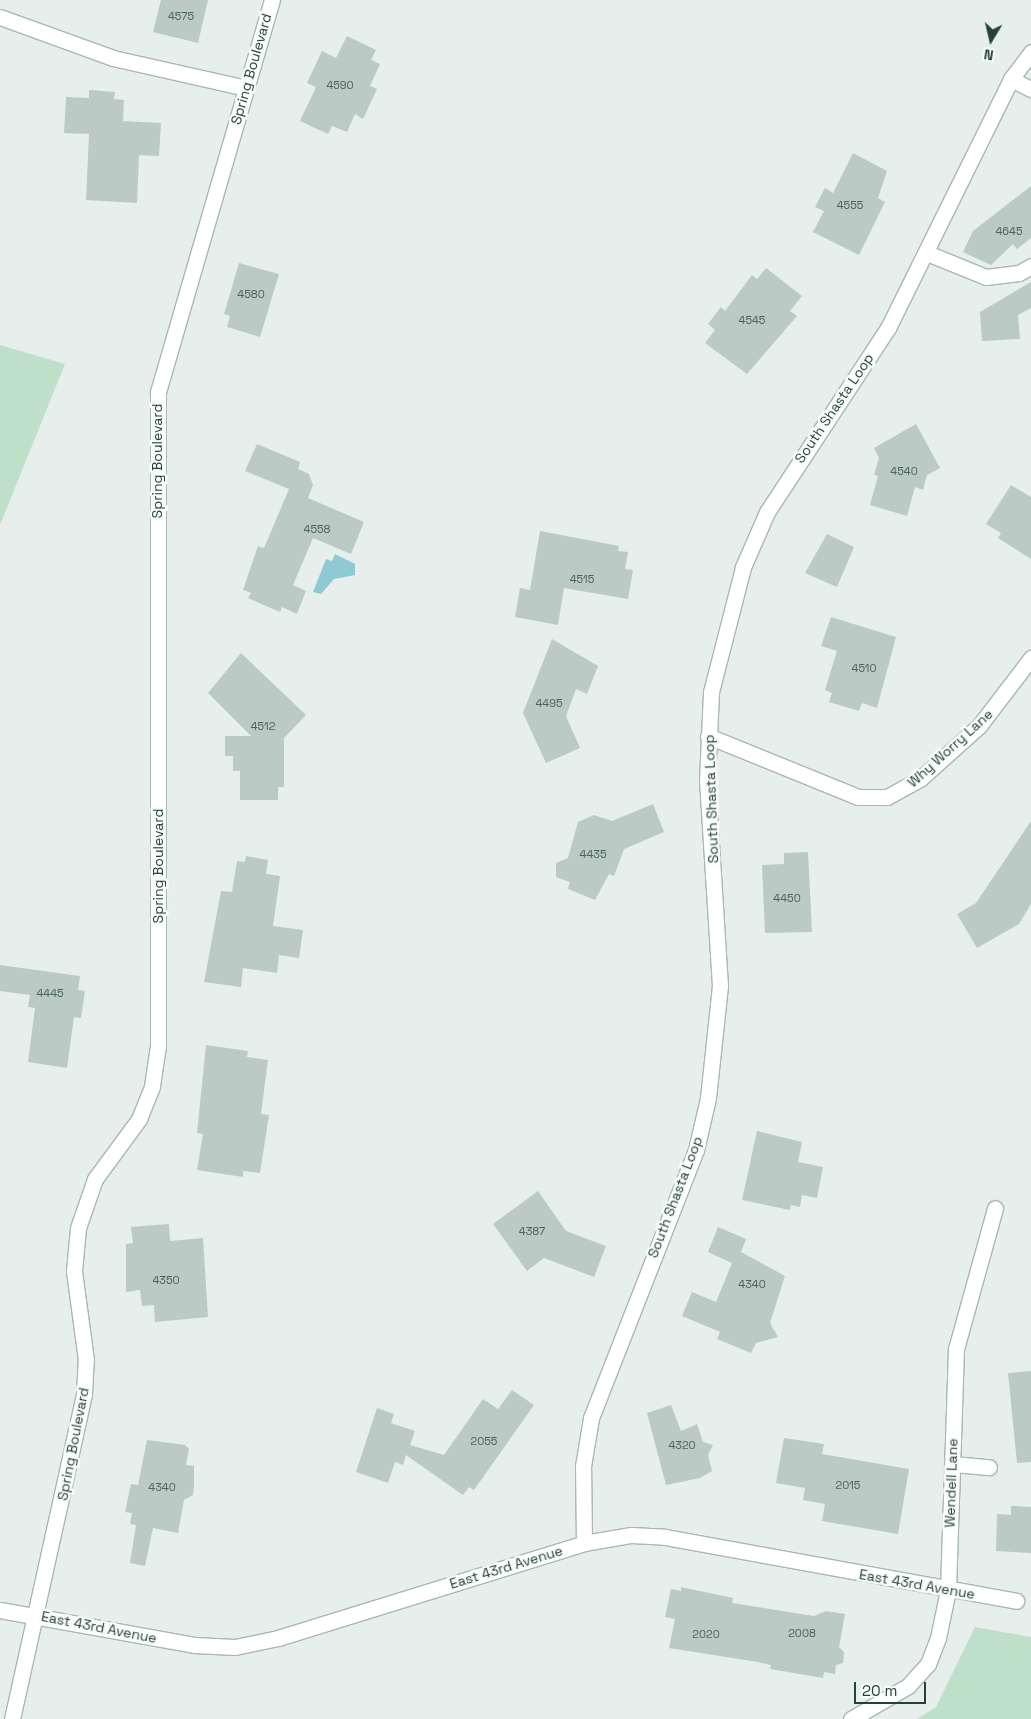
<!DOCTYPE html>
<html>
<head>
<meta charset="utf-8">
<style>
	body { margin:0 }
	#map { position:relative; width:1031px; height:1719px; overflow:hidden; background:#e6efeb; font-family:"Space Grotesk",sans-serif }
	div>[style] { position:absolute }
	.green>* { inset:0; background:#bfe0c8 }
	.water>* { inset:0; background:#8ec9d4 }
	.building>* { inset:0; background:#bbcac4 }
	.roads { filter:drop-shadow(1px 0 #a8b8b2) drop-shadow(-1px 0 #a8b8b2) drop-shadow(0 1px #a8b8b2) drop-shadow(0 -1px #a8b8b2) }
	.street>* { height:15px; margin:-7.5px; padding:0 7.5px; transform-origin:7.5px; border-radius:7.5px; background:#fff }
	span { translate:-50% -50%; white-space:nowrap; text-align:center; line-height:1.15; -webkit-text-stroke:5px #f7fbf9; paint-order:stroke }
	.number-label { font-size:11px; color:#4a645c }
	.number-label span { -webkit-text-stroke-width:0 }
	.street-label { font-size:14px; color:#24423a }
	.north { position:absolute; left:966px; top:15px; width:50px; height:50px; -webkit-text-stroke:4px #f7fbf9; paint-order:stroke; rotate:189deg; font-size:14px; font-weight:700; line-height:20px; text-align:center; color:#24423a }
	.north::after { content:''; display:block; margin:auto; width:18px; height:22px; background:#24423a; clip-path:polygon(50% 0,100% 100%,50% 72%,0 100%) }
	.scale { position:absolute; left:854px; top:1682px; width:72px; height:22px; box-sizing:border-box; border:2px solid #24423a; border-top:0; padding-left:6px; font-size:15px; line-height:18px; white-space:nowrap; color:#24423a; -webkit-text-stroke:4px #f7fbf9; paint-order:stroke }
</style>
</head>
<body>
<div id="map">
	<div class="green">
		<i style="clip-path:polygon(0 345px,65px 364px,0 525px)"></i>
		<i style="clip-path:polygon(975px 1627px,1031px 1637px,1031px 1719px,917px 1719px,936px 1707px)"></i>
	</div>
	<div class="water">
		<i style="clip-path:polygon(335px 554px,355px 564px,355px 575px,334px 579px,321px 594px,313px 592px,326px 559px,332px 561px)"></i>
	</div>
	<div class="building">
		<i style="clip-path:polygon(161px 0,208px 0,198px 43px,153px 32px)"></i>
		<i style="clip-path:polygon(347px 36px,376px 50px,371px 60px,380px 64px,370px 86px,377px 89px,363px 119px,355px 114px,347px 132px,332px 126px,328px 134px,300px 121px,316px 87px,307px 83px,322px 51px,336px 58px)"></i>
		<i style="clip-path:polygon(89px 90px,115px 92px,114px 99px,124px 100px,123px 121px,161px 123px,159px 156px,139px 155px,137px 203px,86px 200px,89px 134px,64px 133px,66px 97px,89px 98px)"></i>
		<i style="clip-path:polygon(853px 153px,887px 171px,878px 198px,885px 202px,859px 255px,813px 232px,824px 211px,815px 207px,825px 188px,833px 193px)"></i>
		<i style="clip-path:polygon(1031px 186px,1031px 238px,1017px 249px,1013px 244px,991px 265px,963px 252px,973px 231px)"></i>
		<i style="clip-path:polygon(239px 263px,279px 274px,260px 337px,227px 327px,230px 316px,224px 314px)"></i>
		<i style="clip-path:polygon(766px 268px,802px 296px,790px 311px,797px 316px,747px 374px,705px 343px,715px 330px,708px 324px,721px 307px,725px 311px,752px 275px,757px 279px)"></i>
		<i style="clip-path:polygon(1031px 282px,1031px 308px,1018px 315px,1020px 339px,982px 341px,980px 312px)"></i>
		<i style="clip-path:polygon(916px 424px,940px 468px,927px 475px,923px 490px,915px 487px,907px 516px,870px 505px,878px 476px,874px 475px,879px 458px,874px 448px)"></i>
		<i style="clip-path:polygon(257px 444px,300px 462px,298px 469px,309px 474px,313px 485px,308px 498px,364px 522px,351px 554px,313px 538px,293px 585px,306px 591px,297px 614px,282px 607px,280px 612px,248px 598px,251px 593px,243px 590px,258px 546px,264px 548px,289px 489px,245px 471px)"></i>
		<i style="clip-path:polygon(1011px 485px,1031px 497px,1031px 559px,998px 538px,1001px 533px,986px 524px)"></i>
		<i style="clip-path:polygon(540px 531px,619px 546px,618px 551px,628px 552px,625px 569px,633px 570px,628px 599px,564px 588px,558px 625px,515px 617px,520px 588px,530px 590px)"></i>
		<i style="clip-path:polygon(827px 534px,854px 547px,837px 587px,805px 573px)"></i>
		<i style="clip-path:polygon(831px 617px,896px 637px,877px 708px,862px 703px,859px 711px,829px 702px,832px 693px,825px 690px,837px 651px,821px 646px)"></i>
		<i style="clip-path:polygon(552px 639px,598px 666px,587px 694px,576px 689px,566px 716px,580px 748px,546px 763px,523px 713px)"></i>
		<i style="clip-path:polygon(241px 653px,306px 715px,284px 738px,284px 787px,278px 787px,278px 800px,240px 800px,240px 771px,233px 771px,233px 756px,225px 756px,225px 736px,251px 736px,208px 693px)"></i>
		<i style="clip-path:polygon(653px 804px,664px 832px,624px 849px,614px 876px,609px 874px,595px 900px,568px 889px,570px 882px,556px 877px,556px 863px,568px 858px,578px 822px,594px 815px,612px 821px)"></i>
		<i style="clip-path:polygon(1031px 821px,1031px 904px,1019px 924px,977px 948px,957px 914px,976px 903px)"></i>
		<i style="clip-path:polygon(808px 852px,812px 932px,765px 933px,762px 865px,784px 864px,784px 853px)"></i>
		<i style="clip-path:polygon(246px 856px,268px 860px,266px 874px,280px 876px,273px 926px,303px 930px,299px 958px,279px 955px,277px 973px,243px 968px,241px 987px,204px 982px,221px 891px,232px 892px,237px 861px,245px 862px)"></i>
		<i style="clip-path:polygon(0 965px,80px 976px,78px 990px,85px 991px,81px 1018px,74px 1017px,67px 1068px,28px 1062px,35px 1008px,28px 1007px,30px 995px,0 991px)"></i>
		<i style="clip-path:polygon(206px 1045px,248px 1051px,247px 1057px,268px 1060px,261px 1114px,269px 1115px,260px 1173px,243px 1171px,243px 1177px,197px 1170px,203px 1134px,197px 1133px)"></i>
		<i style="clip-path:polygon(757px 1131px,802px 1142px,798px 1162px,823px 1167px,817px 1198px,802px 1195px,800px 1207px,791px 1205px,790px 1210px,742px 1200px)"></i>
		<i style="clip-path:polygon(538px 1191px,566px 1231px,606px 1246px,594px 1277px,544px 1258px,527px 1271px,493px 1224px)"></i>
		<i style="clip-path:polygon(169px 1224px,170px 1241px,203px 1238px,208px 1317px,155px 1322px,154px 1305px,142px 1306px,140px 1290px,126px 1292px,126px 1244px,133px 1243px,131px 1227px)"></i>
		<i style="clip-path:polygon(718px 1227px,746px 1239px,741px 1252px,785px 1276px,770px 1323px,778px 1337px,756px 1343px,751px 1353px,717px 1339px,720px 1332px,682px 1316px,692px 1292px,716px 1302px,732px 1263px,708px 1252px)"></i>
		<i style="clip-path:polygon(1031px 1371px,1031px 1462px,1017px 1463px,1008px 1373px)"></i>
		<i style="clip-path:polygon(512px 1390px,534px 1405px,474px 1490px,469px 1487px,463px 1495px,406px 1455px,403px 1465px,395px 1462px,388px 1483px,356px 1472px,377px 1408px,394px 1414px,391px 1423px,415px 1431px,410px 1445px,444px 1455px,483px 1399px,498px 1409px)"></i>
		<i style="clip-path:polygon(671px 1405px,681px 1431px,697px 1424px,703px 1442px,713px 1445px,708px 1455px,712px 1471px,700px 1478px,666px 1485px,647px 1413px)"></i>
		<i style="clip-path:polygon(784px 1438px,824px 1444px,822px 1454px,909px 1469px,898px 1534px,822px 1521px,825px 1504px,803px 1500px,805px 1488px,776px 1483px)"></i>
		<i style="clip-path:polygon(147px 1440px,185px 1445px,189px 1449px,186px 1465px,194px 1466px,194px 1487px,193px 1495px,184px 1500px,178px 1533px,153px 1528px,145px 1566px,130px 1563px,136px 1525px,130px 1524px,132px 1513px,125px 1512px,131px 1484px,138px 1485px)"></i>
		<i style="clip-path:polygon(1011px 1506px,1031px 1507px,1031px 1553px,996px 1551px,997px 1514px,1011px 1515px)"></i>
		<i style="clip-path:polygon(681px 1587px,733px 1598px,732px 1603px,814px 1616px,826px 1611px,845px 1614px,839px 1647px,844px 1652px,843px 1663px,836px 1665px,835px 1674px,824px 1672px,823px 1678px,770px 1669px,771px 1665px,758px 1662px,669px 1648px,675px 1619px,665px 1617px,671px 1589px,681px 1591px)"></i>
	</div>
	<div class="roads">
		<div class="street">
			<i style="left:0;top:17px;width:120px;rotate:19.9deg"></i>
			<i style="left:113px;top:58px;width:136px;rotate:12.7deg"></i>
			<i style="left:1011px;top:79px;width:22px;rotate:27deg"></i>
			<i style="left:927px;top:253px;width:64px;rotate:22.1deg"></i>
			<i style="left:986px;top:277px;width:33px;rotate:-7deg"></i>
			<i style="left:1019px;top:273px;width:14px;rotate:-30deg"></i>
			<i style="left:708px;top:736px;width:162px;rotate:22.1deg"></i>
			<i style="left:858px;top:797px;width:29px"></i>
			<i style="left:887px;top:797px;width:39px;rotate:-29deg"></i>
			<i style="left:921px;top:778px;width:78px;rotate:-41.9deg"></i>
			<i style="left:979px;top:726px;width:86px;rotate:-52.6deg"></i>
			<i style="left:952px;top:1464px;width:37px;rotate:5deg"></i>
			<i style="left:584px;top:1543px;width:77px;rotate:-90.7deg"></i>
			<i style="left:583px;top:1466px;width:49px;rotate:-80.5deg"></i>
			<i style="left:591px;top:1418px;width:288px;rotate:-68.6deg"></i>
			<i style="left:696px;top:1150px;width:53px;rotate:-77deg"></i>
			<i style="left:708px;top:1098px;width:113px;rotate:-83.9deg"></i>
			<i style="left:720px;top:986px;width:205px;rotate:-93.6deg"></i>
			<i style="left:707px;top:781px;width:89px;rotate:-87.4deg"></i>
			<i style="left:711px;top:692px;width:129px;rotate:-75.6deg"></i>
			<i style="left:743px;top:567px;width:60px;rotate:-66.4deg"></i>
			<i style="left:767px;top:512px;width:220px;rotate:-56.7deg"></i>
			<i style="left:888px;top:328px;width:278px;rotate:-63.7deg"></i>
			<i style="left:1011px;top:79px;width:34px;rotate:-53deg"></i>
			<i style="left:0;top:1610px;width:197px;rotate:10.2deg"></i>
			<i style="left:194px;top:1645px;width:41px;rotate:2.8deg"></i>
			<i style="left:235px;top:1647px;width:44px;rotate:-11.8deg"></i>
			<i style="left:278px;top:1638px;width:320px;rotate:-17.2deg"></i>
			<i style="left:584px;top:1543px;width:48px;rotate:-9.7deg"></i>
			<i style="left:631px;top:1535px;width:34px;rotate:3deg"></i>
			<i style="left:665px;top:1537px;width:357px;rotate:10.3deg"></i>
			<i style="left:12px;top:1719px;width:333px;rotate:-77.5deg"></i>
			<i style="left:84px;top:1394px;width:34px;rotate:-87deg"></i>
			<i style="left:86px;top:1360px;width:90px;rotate:-97.7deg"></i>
			<i style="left:74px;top:1271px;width:43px;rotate:-84.7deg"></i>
			<i style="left:78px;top:1228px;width:52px;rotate:-70.9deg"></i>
			<i style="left:95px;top:1179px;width:74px;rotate:-53.7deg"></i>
			<i style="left:139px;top:1119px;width:35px;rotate:-68deg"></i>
			<i style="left:152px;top:1086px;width:40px;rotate:-81.5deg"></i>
			<i style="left:158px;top:1046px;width:654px;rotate:-90deg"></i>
			<i style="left:158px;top:392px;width:408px;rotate:-73.8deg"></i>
			<i style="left:851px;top:1719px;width:66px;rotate:-30.1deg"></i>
			<i style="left:908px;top:1686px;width:30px;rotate:-48deg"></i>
			<i style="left:928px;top:1664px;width:28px;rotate:-69deg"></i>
			<i style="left:938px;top:1638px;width:49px;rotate:-78.2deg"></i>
			<i style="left:948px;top:1590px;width:241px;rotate:-88.1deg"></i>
			<i style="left:956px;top:1349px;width:146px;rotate:-74.5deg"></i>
		</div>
	</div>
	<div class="number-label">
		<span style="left:181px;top:16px">4575</span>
		<span style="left:340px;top:85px">4590</span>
		<span style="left:850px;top:205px">4555</span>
		<span style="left:1009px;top:231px">4645</span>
		<span style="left:251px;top:294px">4580</span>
		<span style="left:752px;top:320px">4545</span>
		<span style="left:904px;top:471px">4540</span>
		<span style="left:317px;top:529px">4558</span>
		<span style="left:582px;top:579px">4515</span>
		<span style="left:864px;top:668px">4510</span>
		<span style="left:549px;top:703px">4495</span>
		<span style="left:263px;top:726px">4512</span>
		<span style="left:593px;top:854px">4435</span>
		<span style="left:787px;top:898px">4450</span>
		<span style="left:50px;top:993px">4445</span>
		<span style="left:532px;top:1231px">4387</span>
		<span style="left:166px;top:1280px">4350</span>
		<span style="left:752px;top:1284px">4340</span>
		<span style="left:484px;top:1441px">2055</span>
		<span style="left:682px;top:1445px">4320</span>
		<span style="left:848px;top:1485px">2015</span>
		<span style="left:162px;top:1487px">4340</span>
		<span style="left:802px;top:1633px">2008</span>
		<span style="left:706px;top:1634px">2020</span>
	</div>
	<div class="street-label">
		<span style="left:251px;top:69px;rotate:-74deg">Spring Boulevard</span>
		<span style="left:834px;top:408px;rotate:-56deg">South Shasta Loop</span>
		<span style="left:157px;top:461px;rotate:-90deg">Spring Boulevard</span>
		<span style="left:950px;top:748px;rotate:-42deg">Why Worry Lane</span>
		<span style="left:711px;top:799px;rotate:-92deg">South Shasta Loop</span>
		<span style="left:158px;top:866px;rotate:-90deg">Spring Boulevard</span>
		<span style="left:675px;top:1197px;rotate:-69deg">South Shasta Loop</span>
		<span style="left:73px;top:1444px;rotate:-79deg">Spring Boulevard</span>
		<span style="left:951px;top:1483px;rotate:-88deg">Wendell Lane</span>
		<span style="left:506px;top:1567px;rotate:-17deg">East 43rd Avenue</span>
		<span style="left:917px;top:1584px;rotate:10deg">East 43rd Avenue</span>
		<span style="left:99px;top:1627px;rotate:11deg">East 43rd Avenue</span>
	</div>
	<div class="north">N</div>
	<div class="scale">20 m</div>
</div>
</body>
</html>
